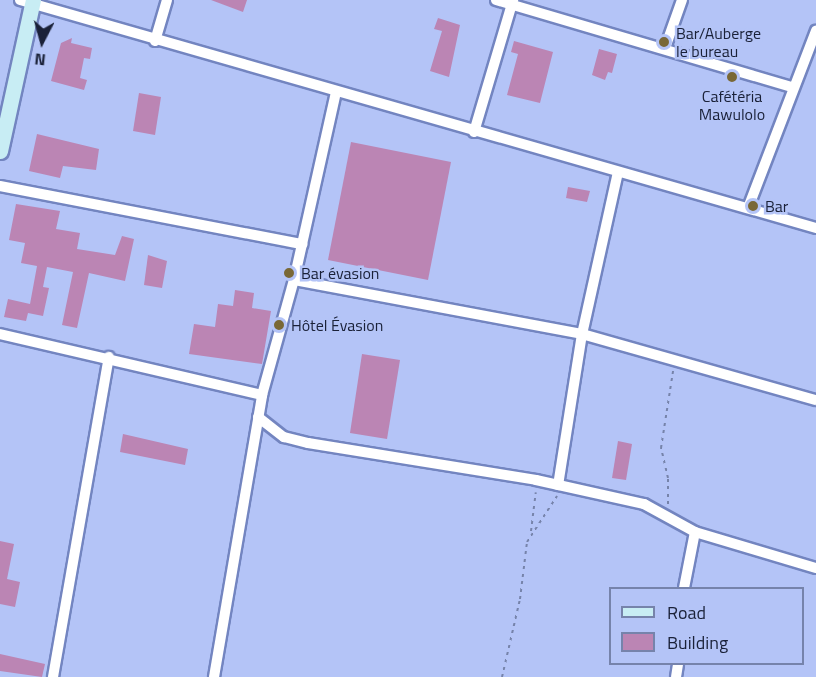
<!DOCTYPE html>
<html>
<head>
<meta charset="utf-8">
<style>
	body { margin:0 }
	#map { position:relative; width:816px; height:677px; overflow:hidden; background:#b4c4f7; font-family:"Titillium Web",sans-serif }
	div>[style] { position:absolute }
	.building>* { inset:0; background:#bb85b4 }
	.path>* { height:2px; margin-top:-1px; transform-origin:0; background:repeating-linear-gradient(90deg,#7683aa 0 3px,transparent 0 7.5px) }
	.roads { filter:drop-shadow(2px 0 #7385c0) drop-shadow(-2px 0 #7385c0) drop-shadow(0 2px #7385c0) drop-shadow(0 -2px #7385c0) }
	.street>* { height:10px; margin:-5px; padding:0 5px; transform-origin:5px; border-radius:5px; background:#fff }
	.secondary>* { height:15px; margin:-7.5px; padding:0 7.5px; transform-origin:7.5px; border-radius:7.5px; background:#c8edf4 }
	.dots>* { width:16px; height:16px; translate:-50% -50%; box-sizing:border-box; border:3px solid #b4c4f7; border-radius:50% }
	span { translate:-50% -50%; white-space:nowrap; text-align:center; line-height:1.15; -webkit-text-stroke:5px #b4c4f7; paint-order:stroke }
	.poi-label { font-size:16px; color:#1a2138 }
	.left { translate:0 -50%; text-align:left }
	.legend { position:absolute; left:609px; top:587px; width:195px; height:78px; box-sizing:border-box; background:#b4c4f7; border:2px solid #7683ab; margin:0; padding:8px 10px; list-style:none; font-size:18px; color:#1a2138 }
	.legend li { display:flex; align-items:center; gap:12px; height:30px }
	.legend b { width:30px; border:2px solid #7683ab }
	.north { position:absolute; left:12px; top:12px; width:60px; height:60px; -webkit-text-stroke:4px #b4c4f7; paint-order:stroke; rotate:186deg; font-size:16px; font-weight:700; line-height:24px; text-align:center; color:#1a2138 }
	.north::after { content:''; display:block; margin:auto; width:21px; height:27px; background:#1a2138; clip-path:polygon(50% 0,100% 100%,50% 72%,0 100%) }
</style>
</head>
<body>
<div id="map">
	<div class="building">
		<i style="clip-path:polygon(211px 0,247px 0,243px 12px)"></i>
		<i style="clip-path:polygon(438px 18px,460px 25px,449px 77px,430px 71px,442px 31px,434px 29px)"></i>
		<i style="clip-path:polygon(72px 38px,71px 43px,92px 48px,90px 59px,84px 58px,80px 78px,87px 80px,84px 90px,51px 81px,61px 43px)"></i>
		<i style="clip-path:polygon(514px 41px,553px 52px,540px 103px,507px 95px,518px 54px,511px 52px)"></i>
		<i style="clip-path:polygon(599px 49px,617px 54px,612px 73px,608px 72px,605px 80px,592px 75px)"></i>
		<i style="clip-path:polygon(139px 93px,161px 97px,155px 135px,133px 131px)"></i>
		<i style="clip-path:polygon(37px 134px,99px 149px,96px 170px,63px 166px,60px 178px,29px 171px)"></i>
		<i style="clip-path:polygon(351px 142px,451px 162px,428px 280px,328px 260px)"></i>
		<i style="clip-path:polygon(568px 187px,590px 191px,587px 202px,566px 198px)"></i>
		<i style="clip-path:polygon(16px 204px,60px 211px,56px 229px,80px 233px,77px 249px,115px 255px,122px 236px,134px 239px,125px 281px,89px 273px,77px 328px,62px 325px,73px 272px,47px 267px,43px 287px,49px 288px,43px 316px,28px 313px,26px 321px,4px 317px,8px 299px,30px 304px,37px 266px,21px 263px,25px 243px,9px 240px)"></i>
		<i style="clip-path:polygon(148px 255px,167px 261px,162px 288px,144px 285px)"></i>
		<i style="clip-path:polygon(235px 290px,254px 293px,252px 308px,271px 311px,262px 364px,189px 354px,194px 324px,215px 327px,218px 304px,233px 306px)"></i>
		<i style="clip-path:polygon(362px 354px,400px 360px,387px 439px,350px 433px)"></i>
		<i style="clip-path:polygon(123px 434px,188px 449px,185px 465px,120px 452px)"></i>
		<i style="clip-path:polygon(618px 441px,632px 444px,626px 480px,612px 478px)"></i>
		<i style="clip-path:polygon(0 541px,14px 544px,7px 579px,20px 582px,15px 607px,0 604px)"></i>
		<i style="clip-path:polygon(0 654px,45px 664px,42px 677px,0 671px)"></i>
	</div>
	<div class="path">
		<i style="left:668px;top:504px;width:26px;rotate:-90deg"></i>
		<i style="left:668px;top:478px;width:31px;rotate:-103deg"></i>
		<i style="left:661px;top:448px;width:78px;rotate:-81.1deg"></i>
		<i style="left:531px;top:531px;width:39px;rotate:-83deg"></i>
		<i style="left:502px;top:677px;width:80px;rotate:-77deg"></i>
		<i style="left:520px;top:599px;width:57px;rotate:-83deg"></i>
		<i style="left:527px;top:542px;width:55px;rotate:-56.9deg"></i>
	</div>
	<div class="roads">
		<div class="street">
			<i style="left:20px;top:0;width:828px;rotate:15.98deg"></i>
			<i style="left:496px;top:0;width:309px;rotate:16.4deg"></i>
			<i style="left:155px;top:41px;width:43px;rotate:-73.7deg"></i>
			<i style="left:665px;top:48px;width:51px;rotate:-70.5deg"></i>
			<i style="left:474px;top:132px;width:138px;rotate:-73.5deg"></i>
			<i style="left:618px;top:172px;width:166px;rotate:102.5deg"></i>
			<i style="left:582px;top:334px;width:243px;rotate:15.8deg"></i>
			<i style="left:0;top:186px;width:308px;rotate:10.9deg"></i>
			<i style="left:748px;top:208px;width:190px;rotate:-69deg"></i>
			<i style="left:294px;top:280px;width:293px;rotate:10.6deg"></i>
			<i style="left:582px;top:334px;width:153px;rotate:99deg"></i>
			<i style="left:0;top:334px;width:269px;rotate:13.1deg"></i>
			<i style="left:258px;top:417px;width:33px;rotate:38deg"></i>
			<i style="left:284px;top:437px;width:25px;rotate:14deg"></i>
			<i style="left:308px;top:443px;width:231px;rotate:9.2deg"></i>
			<i style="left:536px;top:480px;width:111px;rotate:12.5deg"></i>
			<i style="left:644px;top:504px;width:58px;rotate:28.8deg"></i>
			<i style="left:695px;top:532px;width:126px;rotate:16.6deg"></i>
			<i style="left:684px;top:588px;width:57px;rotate:-78.9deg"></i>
			<i style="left:53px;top:677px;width:325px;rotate:-80.1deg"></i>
			<i style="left:214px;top:677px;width:286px;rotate:-80.3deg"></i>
			<i style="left:262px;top:395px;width:119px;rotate:-74.5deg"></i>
			<i style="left:294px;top:280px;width:193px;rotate:-77.4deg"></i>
			<i style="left:676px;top:677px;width:13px;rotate:-81deg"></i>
		</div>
		<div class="secondary">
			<i style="left:0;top:151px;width:155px;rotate:-77.7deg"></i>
		</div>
	</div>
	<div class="dots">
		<i style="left:664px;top:42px;background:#796836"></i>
		<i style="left:732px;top:77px;background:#796836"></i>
		<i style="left:753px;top:206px;background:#796836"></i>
		<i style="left:289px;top:273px;background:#796836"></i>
		<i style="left:279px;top:325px;background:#796836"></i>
	</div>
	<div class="poi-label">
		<span class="left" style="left:676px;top:42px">Bar/Auberge<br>le bureau</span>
		<span style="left:732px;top:105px">Cafétéria<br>Mawulolo</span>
		<span class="left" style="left:765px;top:206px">Bar</span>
		<span class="left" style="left:301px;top:273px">Bar évasion</span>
		<span class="left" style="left:291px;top:325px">Hôtel Évasion</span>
	</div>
	<ul class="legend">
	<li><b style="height:8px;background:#c8edf4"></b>Road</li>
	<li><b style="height:16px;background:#bb85b4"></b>Building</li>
	</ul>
	<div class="north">N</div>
</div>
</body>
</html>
